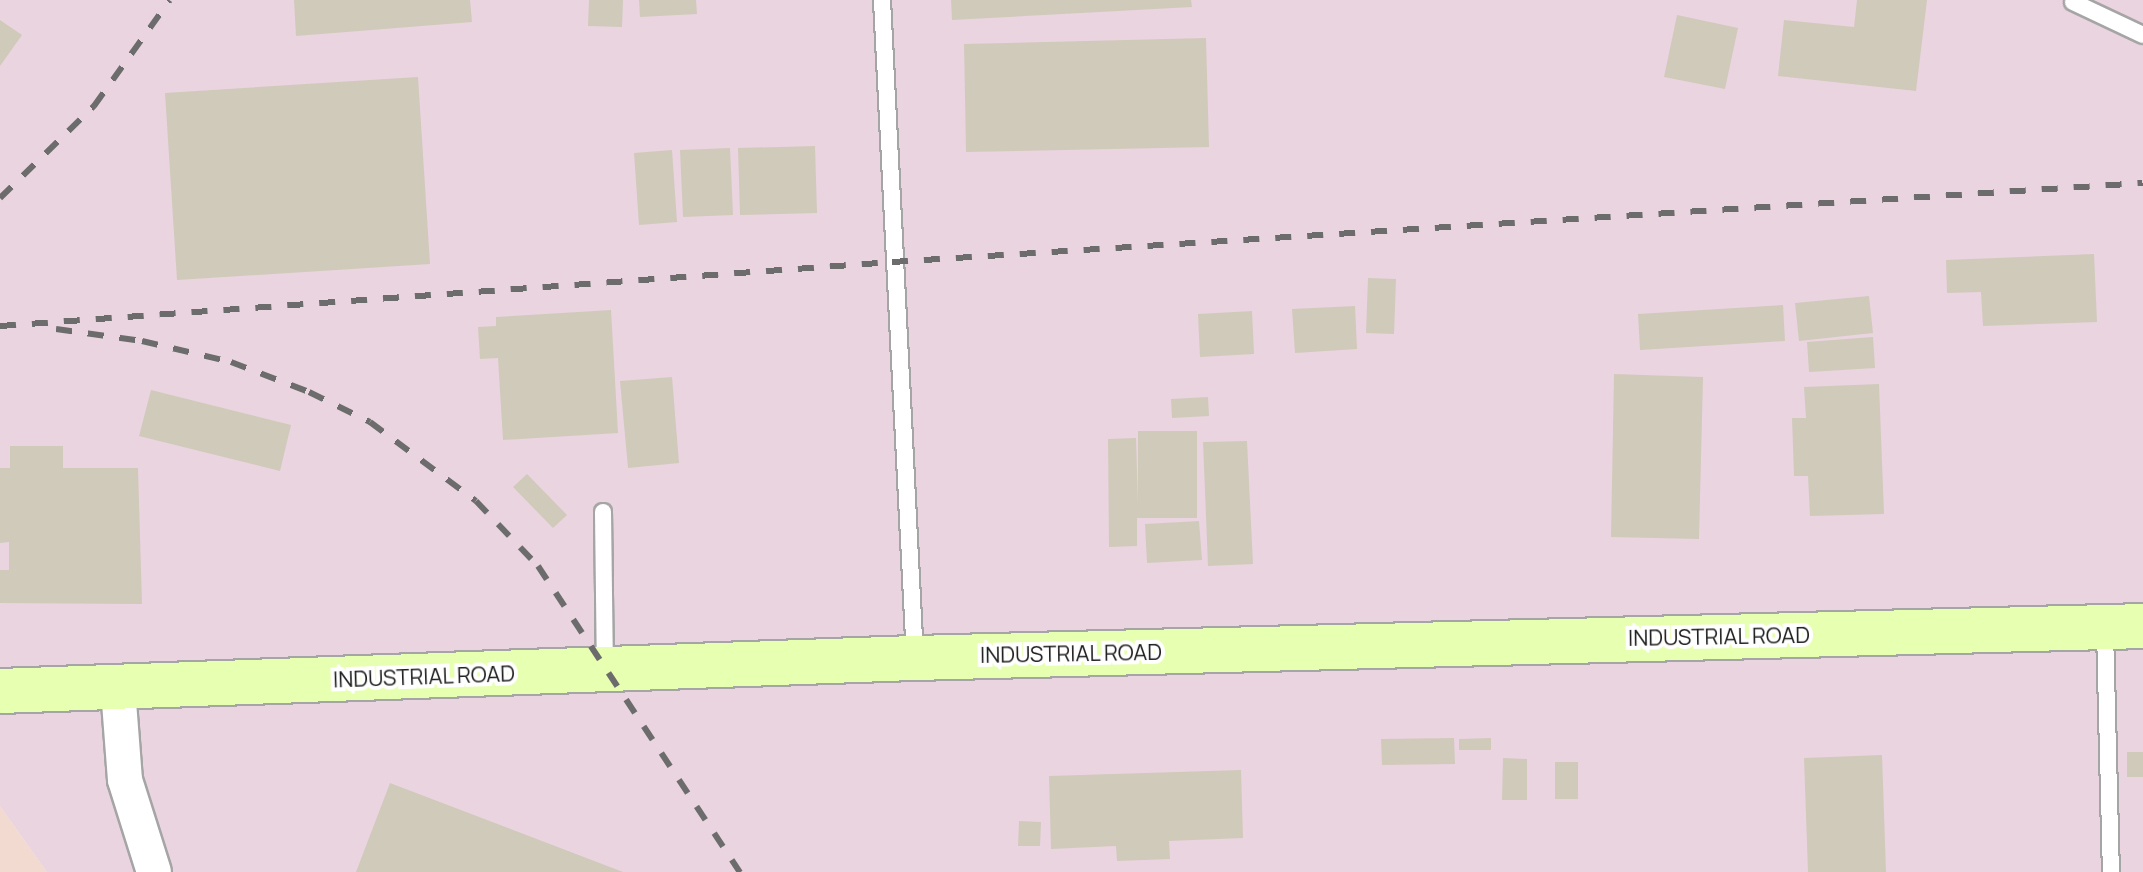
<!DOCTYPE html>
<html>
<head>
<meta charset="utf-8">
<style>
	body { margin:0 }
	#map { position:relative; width:2143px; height:872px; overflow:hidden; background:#f0efe3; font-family:Manrope,sans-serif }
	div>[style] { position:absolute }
	.commercial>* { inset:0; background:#f2dad0 }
	.industrial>* { inset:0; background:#ead4e0 }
	.building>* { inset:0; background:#d0cabb }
	.roads { filter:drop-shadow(2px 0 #a5a5a5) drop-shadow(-2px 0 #a5a5a5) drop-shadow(0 2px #a5a5a5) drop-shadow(0 -2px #a5a5a5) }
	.lane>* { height:16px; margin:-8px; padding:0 8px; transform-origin:8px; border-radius:8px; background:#fff }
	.street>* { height:34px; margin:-17px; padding:0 17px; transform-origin:17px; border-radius:17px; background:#fff }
	.secondary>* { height:44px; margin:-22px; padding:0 22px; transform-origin:22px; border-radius:22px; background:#e7ffb1 }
	.rail>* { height:6px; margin-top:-3px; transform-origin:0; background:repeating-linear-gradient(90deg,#6c6c6c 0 16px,transparent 0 32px) }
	span { translate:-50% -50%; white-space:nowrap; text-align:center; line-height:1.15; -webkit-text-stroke:8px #fff; paint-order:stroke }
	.street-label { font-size:22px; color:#1e1e1e }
</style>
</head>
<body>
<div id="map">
	<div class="commercial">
		<i style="clip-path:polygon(0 806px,47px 872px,0 872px)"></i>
	</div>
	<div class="industrial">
		<i style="clip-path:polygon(0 0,2143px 0,2143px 872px,47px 872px,0 806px)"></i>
	</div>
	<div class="building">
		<i style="clip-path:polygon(294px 0,470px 0,472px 22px,296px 36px)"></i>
		<i style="clip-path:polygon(589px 0,623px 0,622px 27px,588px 26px)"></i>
		<i style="clip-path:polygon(639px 0,696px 0,697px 14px,640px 17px)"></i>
		<i style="clip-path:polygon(951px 0,1191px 0,1192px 7px,952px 20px)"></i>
		<i style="clip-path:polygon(1857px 0,1927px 0,1916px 91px,1778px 76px,1784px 20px,1854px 27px)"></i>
		<i style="clip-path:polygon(1677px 15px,1738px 28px,1725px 89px,1664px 77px)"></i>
		<i style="clip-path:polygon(0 20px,22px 35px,0 66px)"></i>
		<i style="clip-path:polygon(1206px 38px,1209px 147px,966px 152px,964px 44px)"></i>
		<i style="clip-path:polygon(418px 77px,430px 264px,177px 280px,165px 93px)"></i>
		<i style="clip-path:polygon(815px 146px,817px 213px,740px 215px,738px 148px)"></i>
		<i style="clip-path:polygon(730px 148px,733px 215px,683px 217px,680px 150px)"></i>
		<i style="clip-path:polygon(672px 150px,677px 222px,639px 225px,634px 153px)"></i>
		<i style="clip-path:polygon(2094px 254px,2097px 322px,1983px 326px,1981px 292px,1947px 293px,1946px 260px)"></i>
		<i style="clip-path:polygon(1368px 278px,1396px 279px,1394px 334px,1366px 333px)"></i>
		<i style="clip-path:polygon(1869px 296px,1873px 333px,1799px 341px,1795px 303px)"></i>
		<i style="clip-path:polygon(1783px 305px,1785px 341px,1640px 350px,1638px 314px)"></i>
		<i style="clip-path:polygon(1355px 306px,1357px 349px,1295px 353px,1292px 309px)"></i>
		<i style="clip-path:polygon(611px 310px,618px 433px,503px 440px,498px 358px,480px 359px,478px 327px,496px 326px,496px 317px)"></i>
		<i style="clip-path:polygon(1252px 311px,1254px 354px,1200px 357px,1198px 314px)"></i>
		<i style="clip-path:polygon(1873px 337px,1875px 368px,1809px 372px,1807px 342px)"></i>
		<i style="clip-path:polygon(1614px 374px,1703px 377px,1699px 539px,1611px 537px)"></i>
		<i style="clip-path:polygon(672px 377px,679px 463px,628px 468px,620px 381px)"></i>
		<i style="clip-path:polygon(1879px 384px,1884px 514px,1810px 516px,1808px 476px,1794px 476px,1792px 418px,1806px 418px,1804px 387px)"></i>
		<i style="clip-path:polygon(151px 390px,291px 425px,280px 471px,139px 436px)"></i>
		<i style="clip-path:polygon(1208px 397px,1209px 416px,1172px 418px,1171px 399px)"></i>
		<i style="clip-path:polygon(1138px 431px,1197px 431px,1197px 518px,1137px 518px,1137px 546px,1109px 547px,1108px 439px,1136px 438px,1138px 504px)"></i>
		<i style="clip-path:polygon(1247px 441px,1253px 564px,1208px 566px,1203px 442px)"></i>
		<i style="clip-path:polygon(10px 446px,63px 446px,63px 468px,138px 468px,142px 604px,0 603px,0 570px,9px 570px,9px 542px,0 543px,0 468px,10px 468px)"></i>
		<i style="clip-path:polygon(527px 474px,567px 515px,553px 528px,513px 487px)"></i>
		<i style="clip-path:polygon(1199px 521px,1202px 560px,1147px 563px,1145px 524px)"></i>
		<i style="clip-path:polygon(1454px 738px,1455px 764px,1382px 765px,1381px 739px)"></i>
		<i style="clip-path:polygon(1491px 738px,1491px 750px,1459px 750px,1459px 739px)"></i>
		<i style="clip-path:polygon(2127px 752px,2143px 752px,2143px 777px,2127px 777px)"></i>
		<i style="clip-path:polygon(1882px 755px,1886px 872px,1808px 872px,1804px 758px)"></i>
		<i style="clip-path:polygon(1503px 758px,1527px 759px,1527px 800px,1502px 800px)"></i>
		<i style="clip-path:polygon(1555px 762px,1578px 762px,1578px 799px,1555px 799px)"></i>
		<i style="clip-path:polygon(1241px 770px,1243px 838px,1169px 841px,1170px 859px,1117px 861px,1116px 846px,1051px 849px,1049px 776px)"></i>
		<i style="clip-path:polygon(390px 783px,623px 872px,356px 872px)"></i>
		<i style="clip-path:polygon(1019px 821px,1041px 822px,1040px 846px,1018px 846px)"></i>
	</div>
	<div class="roads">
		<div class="lane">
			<i style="left:882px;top:0;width:659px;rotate:87.13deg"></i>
			<i style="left:2073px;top:2px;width:77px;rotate:25.2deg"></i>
			<i style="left:603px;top:512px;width:154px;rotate:89.3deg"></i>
			<i style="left:2105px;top:630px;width:242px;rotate:88.6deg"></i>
		</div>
		<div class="street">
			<i style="left:118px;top:689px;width:91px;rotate:85.6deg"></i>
			<i style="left:125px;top:780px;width:96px;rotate:72.5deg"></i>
		</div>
		<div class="secondary">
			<i style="left:0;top:691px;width:916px;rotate:-2.07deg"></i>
			<i style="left:915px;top:658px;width:1228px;rotate:-1.49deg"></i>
		</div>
	</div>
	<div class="rail">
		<i style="left:0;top:198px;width:132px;rotate:-44.4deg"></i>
		<i style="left:94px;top:106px;width:130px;rotate:-54.4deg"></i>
		<i style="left:0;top:326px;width:894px;rotate:-4.1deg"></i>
		<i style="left:892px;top:262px;width:1253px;rotate:-3.61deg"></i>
		<i style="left:56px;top:329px;width:87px;rotate:7.9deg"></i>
		<i style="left:142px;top:341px;width:91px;rotate:13.3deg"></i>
		<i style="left:231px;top:362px;width:84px;rotate:21deg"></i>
		<i style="left:309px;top:392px;width:68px;rotate:26.2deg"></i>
		<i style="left:370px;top:422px;width:132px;rotate:36.7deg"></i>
		<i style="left:476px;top:501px;width:90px;rotate:46.4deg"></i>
		<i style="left:538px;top:566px;width:367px;rotate:56.6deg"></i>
	</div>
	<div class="street-label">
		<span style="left:1719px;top:637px;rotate:-1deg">INDUSTRIAL ROAD</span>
		<span style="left:1071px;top:654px;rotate:-1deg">INDUSTRIAL ROAD</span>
		<span style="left:424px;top:677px;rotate:-2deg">INDUSTRIAL ROAD</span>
	</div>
</div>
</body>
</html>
